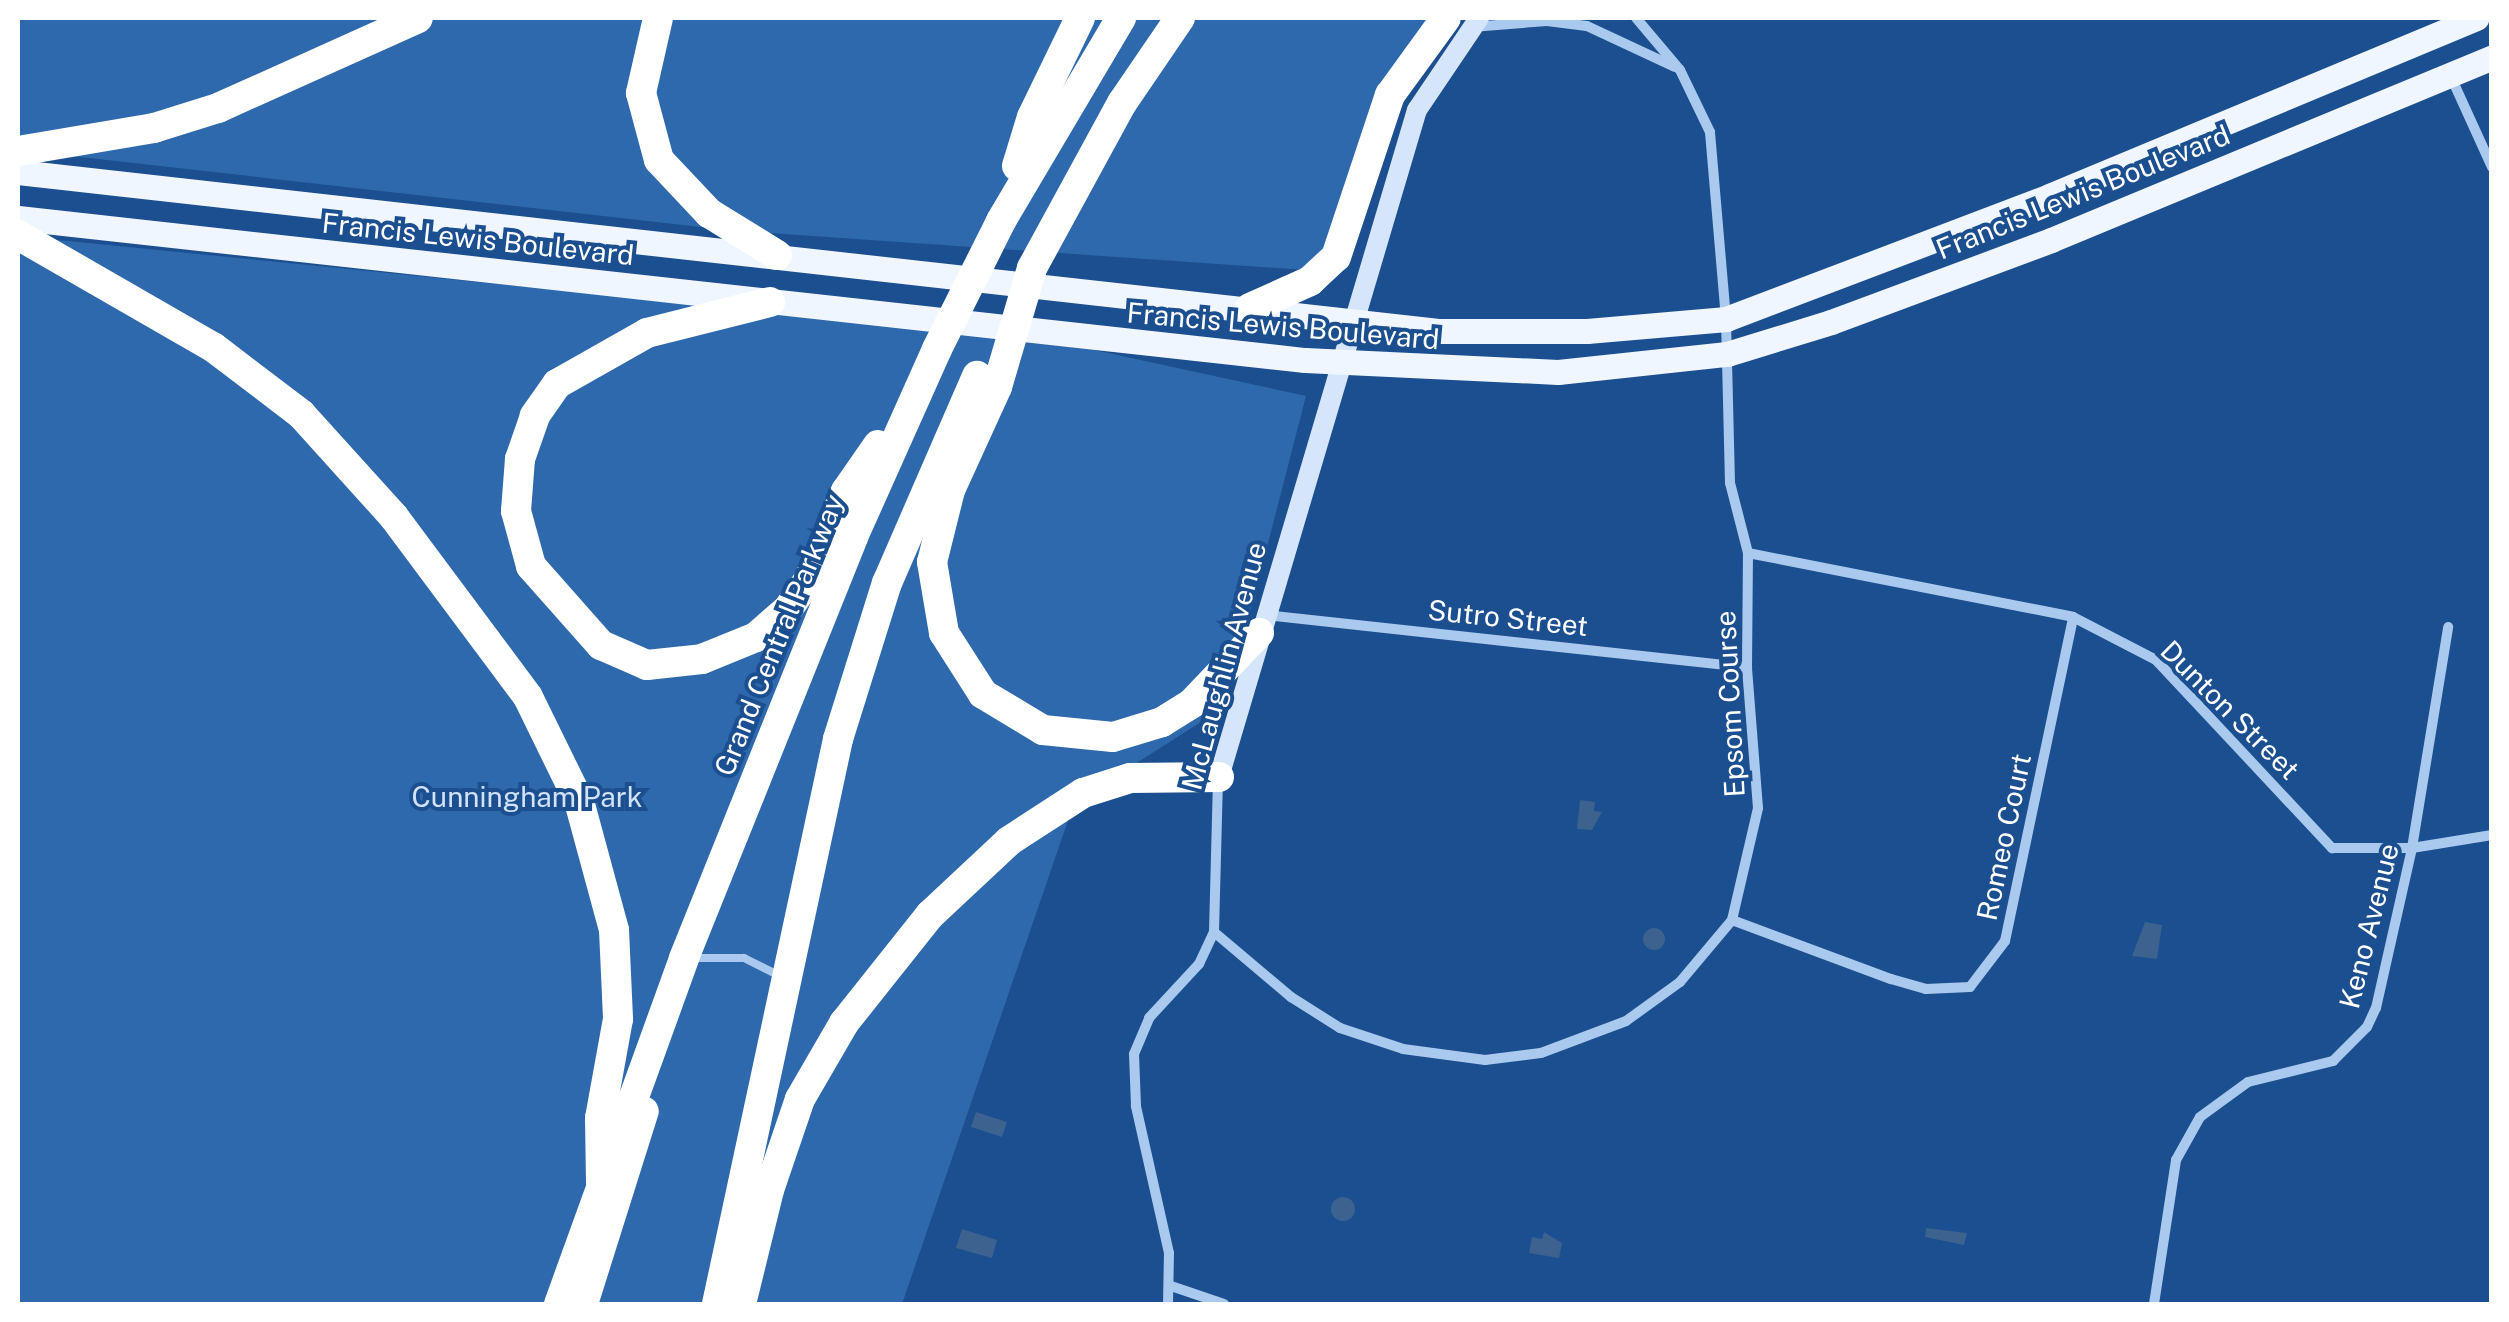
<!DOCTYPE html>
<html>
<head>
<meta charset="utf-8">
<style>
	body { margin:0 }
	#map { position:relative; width:2509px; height:1322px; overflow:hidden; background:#1b4f8f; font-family:"Public Sans",sans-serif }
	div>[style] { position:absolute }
	.green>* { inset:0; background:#2e69ad }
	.water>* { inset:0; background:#3c6290 }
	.round { border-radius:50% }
	.lane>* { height:8px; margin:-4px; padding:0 4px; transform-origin:4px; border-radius:4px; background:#a9c9ee }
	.street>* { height:10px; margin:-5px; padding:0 5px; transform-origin:5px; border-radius:5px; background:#a9c9ee }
	.secondary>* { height:20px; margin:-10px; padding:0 10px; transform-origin:10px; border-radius:10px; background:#d6e6fa }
	.primary>* { height:25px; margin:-12.5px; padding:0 12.5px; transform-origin:12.5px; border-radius:12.5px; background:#f0f6ff }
	.highway>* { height:30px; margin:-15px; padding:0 15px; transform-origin:15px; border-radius:15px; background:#fff }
	.highway-bridge>* { height:30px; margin:-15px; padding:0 15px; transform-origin:15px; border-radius:15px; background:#fff }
	span { translate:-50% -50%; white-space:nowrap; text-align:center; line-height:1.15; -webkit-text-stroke:8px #1b4f8f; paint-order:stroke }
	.street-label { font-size:28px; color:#fff }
	.park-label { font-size:28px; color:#cfe3fa }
	.frame { position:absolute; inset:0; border:20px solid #fff; pointer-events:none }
</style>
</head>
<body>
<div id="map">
	<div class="green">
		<i style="clip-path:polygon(18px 18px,1433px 18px,1319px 271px,727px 230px,18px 150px)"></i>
		<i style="clip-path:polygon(18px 236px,1039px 338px,1306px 396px,1226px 706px,1074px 803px,902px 1304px,18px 1304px)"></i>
	</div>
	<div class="water">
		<i style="clip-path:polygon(1580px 800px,1595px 802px,1594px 811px,1602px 812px,1592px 830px,1577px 829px)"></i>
		<i style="clip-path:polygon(2145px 922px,2162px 925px,2157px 959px,2132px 956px)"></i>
		<i class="round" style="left:1643px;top:928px;width:22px;height:22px"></i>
		<i style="clip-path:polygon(976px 1112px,1007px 1122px,1002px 1137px,971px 1127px)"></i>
		<i class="round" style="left:1331px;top:1197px;width:24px;height:24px"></i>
		<i style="clip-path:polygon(1926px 1228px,1967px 1233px,1964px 1245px,1925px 1237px)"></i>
		<i style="clip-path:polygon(962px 1229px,997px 1240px,992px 1258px,956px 1248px)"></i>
		<i style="clip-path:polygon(1544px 1232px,1562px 1243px,1559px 1258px,1529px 1253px,1532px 1237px,1542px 1239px)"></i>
	</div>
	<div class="lane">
		<i style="left:694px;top:958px;width:50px"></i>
		<i style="left:744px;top:958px;width:40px;rotate:26.6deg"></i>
	</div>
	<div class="street">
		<i style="left:1472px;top:27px;width:75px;rotate:-4.6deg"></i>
		<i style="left:1547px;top:21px;width:40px;rotate:7.1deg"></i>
		<i style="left:1587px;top:26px;width:97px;rotate:25deg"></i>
		<i style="left:2451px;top:77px;width:99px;rotate:65.5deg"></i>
		<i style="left:1748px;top:553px;width:331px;rotate:11.1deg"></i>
		<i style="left:2073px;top:617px;width:93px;rotate:27.4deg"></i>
		<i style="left:2156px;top:660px;width:258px;rotate:46.9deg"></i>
		<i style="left:2332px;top:848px;width:80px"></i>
		<i style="left:2412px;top:848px;width:81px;rotate:-9.2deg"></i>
		<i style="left:1265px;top:615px;width:485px;rotate:6.2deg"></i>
		<i style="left:1732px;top:920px;width:170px;rotate:20.4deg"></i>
		<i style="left:1891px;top:979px;width:36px;rotate:16deg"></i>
		<i style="left:1926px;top:989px;width:44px;rotate:-2.6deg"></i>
		<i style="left:1970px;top:987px;width:58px;rotate:-52.7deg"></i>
		<i style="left:2005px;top:941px;width:331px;rotate:-78.1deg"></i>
		<i style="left:1214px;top:932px;width:101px;rotate:40.2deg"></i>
		<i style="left:1291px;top:997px;width:58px;rotate:32.3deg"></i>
		<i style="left:1340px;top:1028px;width:66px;rotate:18.4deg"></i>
		<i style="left:1403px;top:1049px;width:83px;rotate:7.6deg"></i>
		<i style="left:1485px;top:1060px;width:56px;rotate:-7.1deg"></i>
		<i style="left:1541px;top:1053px;width:91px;rotate:-20.6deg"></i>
		<i style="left:1626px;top:1021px;width:67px;rotate:-35.8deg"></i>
		<i style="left:1680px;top:982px;width:81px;rotate:-50deg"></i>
		<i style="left:1732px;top:920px;width:115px;rotate:-76.9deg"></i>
		<i style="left:1758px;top:808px;width:141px;rotate:-94.5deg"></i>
		<i style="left:1747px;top:667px;width:114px;rotate:-89.5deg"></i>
		<i style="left:1748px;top:553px;width:72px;rotate:-104.4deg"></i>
		<i style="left:1730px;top:483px;width:164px;rotate:-91.4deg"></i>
		<i style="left:1726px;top:319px;width:188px;rotate:-94.9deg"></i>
		<i style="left:1710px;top:132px;width:69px;rotate:-115.8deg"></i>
		<i style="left:1680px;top:70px;width:68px;rotate:-130.2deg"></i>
		<i style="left:1171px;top:1286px;width:56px;rotate:18.8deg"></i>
		<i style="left:1168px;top:1304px;width:51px;rotate:-88.9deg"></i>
		<i style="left:1169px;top:1253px;width:151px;rotate:-102.7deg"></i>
		<i style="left:1136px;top:1106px;width:52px;rotate:-92.2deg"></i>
		<i style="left:1134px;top:1054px;width:39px;rotate:-67deg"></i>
		<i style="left:1149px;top:1018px;width:74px;rotate:-47.2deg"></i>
		<i style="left:1199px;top:964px;width:35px;rotate:-65deg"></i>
		<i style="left:1214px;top:932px;width:150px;rotate:-88.5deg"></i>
		<i style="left:2154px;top:1304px;width:146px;rotate:-81.3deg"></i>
		<i style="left:2176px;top:1160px;width:49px;rotate:-60.8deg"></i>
		<i style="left:2200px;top:1117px;width:59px;rotate:-36.1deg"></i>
		<i style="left:2248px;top:1082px;width:88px;rotate:-13.9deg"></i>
		<i style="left:2333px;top:1061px;width:48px;rotate:-45deg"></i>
		<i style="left:2367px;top:1027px;width:21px;rotate:-65deg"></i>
		<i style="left:2376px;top:1008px;width:164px;rotate:-77.3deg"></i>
		<i style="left:2412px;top:848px;width:224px;rotate:-80.7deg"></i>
	</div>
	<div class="secondary">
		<i style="left:1219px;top:777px;width:696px;rotate:-73.47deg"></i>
		<i style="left:1417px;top:110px;width:111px;rotate:-56deg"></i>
	</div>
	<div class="primary">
		<i style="left:18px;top:172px;width:1429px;rotate:6.39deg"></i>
		<i style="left:1438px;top:331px;width:149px"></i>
		<i style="left:1587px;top:331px;width:140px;rotate:-4.9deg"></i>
		<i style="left:1726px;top:319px;width:346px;rotate:-20.8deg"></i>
		<i style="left:2049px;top:196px;width:463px;rotate:-22.6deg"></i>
		<i style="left:18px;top:218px;width:1295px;rotate:6.3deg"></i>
		<i style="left:1305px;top:360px;width:253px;rotate:2.7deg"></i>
		<i style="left:1558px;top:372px;width:170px;rotate:-6.1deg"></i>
		<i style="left:1727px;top:354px;width:109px;rotate:-17.1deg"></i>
		<i style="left:1831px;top:322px;width:235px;rotate:-20.4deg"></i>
		<i style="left:2051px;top:240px;width:477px;rotate:-22.5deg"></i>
	</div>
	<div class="highway">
		<i style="left:658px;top:18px;width:77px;rotate:102.8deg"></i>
		<i style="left:641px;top:93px;width:69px;rotate:75deg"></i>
		<i style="left:659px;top:160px;width:73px;rotate:46.7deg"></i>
		<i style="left:709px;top:213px;width:80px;rotate:31.7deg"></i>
		<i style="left:18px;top:151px;width:138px;rotate:-9.6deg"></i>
		<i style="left:154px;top:128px;width:67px;rotate:-17.4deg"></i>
		<i style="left:218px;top:108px;width:219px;rotate:-24.2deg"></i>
		<i style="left:1017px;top:166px;width:51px;rotate:-73deg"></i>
		<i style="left:1032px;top:117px;width:110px;rotate:-64.1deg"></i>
		<i style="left:1001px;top:221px;width:236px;rotate:-59.4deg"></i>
		<i style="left:18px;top:235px;width:225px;rotate:29.9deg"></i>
		<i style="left:213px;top:347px;width:111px;rotate:37.3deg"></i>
		<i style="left:301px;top:414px;width:139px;rotate:47.9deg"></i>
		<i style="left:394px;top:517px;width:224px;rotate:53.3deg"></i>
		<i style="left:528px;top:697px;width:116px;rotate:63.9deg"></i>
		<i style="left:579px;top:801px;width:134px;rotate:74.8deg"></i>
		<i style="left:614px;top:930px;width:89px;rotate:87.4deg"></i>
		<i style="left:618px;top:1019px;width:101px;rotate:100.3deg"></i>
		<i style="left:600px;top:1118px;width:64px;rotate:89.1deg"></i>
		<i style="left:1032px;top:268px;width:188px;rotate:-61.4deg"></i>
		<i style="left:1122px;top:103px;width:103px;rotate:-55.7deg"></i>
		<i style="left:770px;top:302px;width:127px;rotate:165.9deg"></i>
		<i style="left:647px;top:333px;width:103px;rotate:150.5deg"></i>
		<i style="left:557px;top:384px;width:39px;rotate:125deg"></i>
		<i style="left:535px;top:416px;width:46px;rotate:109.2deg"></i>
		<i style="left:520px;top:459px;width:52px;rotate:94.4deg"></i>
		<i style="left:516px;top:511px;width:57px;rotate:74.7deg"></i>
		<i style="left:531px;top:566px;width:106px;rotate:48.5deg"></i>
		<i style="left:601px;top:645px;width:50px;rotate:23.5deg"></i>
		<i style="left:647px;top:665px;width:55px;rotate:-6.2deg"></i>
		<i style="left:702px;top:659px;width:58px;rotate:-22.2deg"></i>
		<i style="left:756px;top:637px;width:43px;rotate:-41.2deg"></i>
		<i style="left:788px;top:609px;width:39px;rotate:-55deg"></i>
		<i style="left:810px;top:577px;width:93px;rotate:-67.3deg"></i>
		<i style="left:846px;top:491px;width:56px;rotate:-55.2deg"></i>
		<i style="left:1250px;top:308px;width:66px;rotate:-24.2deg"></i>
		<i style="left:1310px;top:281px;width:35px;rotate:-43deg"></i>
		<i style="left:1336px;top:257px;width:171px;rotate:-71.6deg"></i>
		<i style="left:1390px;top:95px;width:95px;rotate:-54deg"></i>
		<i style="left:997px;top:387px;width:113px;rotate:114.5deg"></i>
		<i style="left:950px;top:490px;width:74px;rotate:104deg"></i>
		<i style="left:932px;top:562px;width:72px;rotate:80.4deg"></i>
		<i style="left:944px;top:633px;width:72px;rotate:57.4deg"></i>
		<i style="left:983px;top:694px;width:70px;rotate:31deg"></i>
		<i style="left:1043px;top:730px;width:70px;rotate:5.7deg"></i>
		<i style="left:1113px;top:737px;width:51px;rotate:-17deg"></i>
		<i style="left:1162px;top:722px;width:36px;rotate:-32deg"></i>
		<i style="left:1192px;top:703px;width:97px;rotate:-46.3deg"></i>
		<i style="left:559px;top:1304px;width:368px;rotate:-70.1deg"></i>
		<i style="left:684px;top:958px;width:454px;rotate:-68.1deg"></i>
		<i style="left:853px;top:537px;width:206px;rotate:-65.9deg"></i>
		<i style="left:583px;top:1304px;width:202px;rotate:-72.5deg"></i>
		<i style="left:717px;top:1304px;width:578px;rotate:-77.91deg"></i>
		<i style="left:838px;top:739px;width:164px;rotate:-72.6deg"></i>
		<i style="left:887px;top:583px;width:226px;rotate:-66.5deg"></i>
		<i style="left:741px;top:1304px;width:117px;rotate:-76.2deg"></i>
		<i style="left:769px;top:1190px;width:96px;rotate:-71.2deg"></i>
		<i style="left:800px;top:1099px;width:88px;rotate:-59.9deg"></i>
		<i style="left:844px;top:1023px;width:138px;rotate:-51.5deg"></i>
		<i style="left:930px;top:915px;width:108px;rotate:-43.1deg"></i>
		<i style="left:1009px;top:841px;width:88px;rotate:-33deg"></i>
		<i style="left:1083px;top:793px;width:49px;rotate:-17.7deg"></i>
		<i style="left:1130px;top:778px;width:89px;rotate:-0.6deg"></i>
	</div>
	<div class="highway-bridge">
		<i style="left:937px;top:349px;width:143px;rotate:-63.4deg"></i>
		<i style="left:997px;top:387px;width:124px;rotate:-73.6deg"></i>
	</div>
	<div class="street-label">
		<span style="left:2083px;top:192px;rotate:-22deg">Francis Lewis Boulevard</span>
		<span style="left:478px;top:239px;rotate:6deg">Francis Lewis Boulevard</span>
		<span style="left:1283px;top:326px;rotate:5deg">Francis Lewis Boulevard</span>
		<span style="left:1508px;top:618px;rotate:6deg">Sutro Street</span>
		<span style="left:779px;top:635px;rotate:-68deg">Grand Central Parkway</span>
		<span style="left:1224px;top:666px;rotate:-75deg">McLaughlin Avenue</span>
		<span style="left:1730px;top:704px;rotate:-93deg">Epsom Course</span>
		<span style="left:2230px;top:710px;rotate:45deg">Dunton Street</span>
		<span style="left:2004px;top:837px;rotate:-78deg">Romeo Court</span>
		<span style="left:2369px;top:926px;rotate:-76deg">Keno Avenue</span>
	</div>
	<div class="park-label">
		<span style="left:527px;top:797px">Cunningham Park</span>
	</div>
	<div class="frame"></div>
</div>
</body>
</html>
